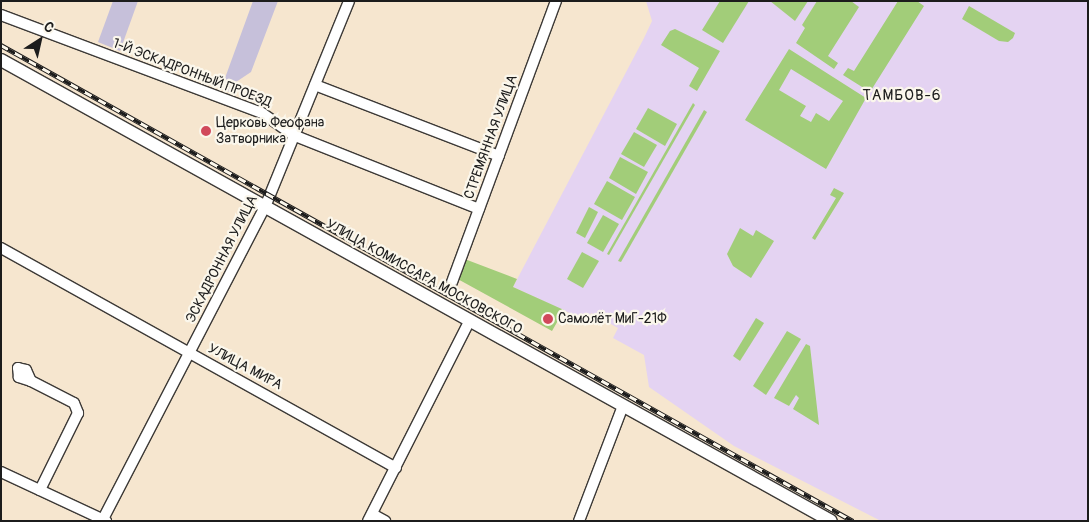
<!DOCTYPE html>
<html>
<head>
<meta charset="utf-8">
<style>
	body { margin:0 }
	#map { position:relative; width:1089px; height:522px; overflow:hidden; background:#f6e6cf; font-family:Pangolin,sans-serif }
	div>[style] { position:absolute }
	.built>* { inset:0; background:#e4d3f2 }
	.industrial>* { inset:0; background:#c6c0da }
	.green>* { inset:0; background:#a2cd79 }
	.roads { filter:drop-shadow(1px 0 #3d3a37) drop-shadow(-1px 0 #3d3a37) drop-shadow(0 1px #3d3a37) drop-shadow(0 -1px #3d3a37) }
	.minor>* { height:10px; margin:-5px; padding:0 5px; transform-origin:5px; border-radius:5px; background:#fff }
	.major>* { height:12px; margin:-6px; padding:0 6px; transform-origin:6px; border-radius:6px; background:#fff }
	.rail>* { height:4.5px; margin-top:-2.25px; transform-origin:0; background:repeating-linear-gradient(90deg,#fbf7ec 0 8px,#1c1c1c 0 16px); box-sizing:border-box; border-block:1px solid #1c1c1c }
	.dots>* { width:14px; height:14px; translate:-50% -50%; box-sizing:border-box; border:2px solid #fbf7ec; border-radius:50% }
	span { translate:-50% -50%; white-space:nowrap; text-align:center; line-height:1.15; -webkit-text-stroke:4.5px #fbf7ec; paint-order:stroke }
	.street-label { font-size:14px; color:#1c1c1c }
	.poi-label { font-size:14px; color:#1c1c1c }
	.left { translate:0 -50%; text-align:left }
	.neighbourhood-label { font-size:15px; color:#1c1c1c; letter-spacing:1px }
	.frame { position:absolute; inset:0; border:2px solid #1c1c1c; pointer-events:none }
	.north { position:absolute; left:15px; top:15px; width:50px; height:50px; -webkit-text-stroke:4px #fbf7ec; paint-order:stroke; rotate:35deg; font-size:14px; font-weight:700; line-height:20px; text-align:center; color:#1c1c1c }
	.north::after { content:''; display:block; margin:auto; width:18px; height:22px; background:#1c1c1c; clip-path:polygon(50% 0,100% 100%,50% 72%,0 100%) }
</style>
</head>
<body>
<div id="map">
	<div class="built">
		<i style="clip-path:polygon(646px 1px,1088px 1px,1088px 521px,881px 521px,734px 446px,649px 387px,644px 355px,613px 338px,618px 328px,591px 313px,587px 321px,513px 287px,644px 38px,652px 21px)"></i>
	</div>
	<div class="industrial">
		<i style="clip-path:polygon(113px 1px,138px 1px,120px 51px,98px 42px)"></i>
		<i style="clip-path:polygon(253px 1px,278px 1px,251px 72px,236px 82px,232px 93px,221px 89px)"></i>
	</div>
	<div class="green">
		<i style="clip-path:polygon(720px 1px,749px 1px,723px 43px,702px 30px)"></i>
		<i style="clip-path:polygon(770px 1px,808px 1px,795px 21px)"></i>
		<i style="clip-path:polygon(817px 1px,851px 1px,859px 7px,828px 56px,838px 63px,834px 69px,796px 43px,805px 28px,802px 25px)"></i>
		<i style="clip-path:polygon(898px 1px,917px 1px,924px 6px,870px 92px,843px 75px,848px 68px,854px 71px)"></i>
		<i style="clip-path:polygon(969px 6px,1015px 33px,1013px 38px,1008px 42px,999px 41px,962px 19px)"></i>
		<i style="clip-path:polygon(675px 29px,720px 51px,697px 91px,689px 86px,699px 68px,661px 45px,670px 31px)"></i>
		<i style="clip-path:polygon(evenodd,789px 49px,866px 98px,826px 169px,745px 120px,789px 49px,791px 69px,843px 101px,829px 121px,816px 113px,811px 122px,800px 116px,806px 106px,779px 90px,791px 69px)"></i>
		<i style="clip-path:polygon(693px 103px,695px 105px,609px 255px,607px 254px)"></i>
		<i style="clip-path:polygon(648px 108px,677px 124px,665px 146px,636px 129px)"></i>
		<i style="clip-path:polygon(704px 110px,707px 112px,621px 262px,618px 261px)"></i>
		<i style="clip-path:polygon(634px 132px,657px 145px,644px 167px,621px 154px)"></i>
		<i style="clip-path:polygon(620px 157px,648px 172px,636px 194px,609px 178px)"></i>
		<i style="clip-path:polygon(607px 181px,635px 197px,622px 220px,594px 204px)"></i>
		<i style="clip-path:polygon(834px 188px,844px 193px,815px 240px,812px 238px,836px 198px,830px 195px)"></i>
		<i style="clip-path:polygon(589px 207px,598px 212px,585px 238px,576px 233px)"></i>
		<i style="clip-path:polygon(603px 215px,619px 224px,603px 252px,587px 243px)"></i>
		<i style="clip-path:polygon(740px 228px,753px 236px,756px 230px,774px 241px,751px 278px,733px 266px,727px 254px)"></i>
		<i style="clip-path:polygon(582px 252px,599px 261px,583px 288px,567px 279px)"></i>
		<i style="clip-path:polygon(462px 258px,517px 279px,513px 287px,564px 310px,552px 331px,454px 277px)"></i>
		<i style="clip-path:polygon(756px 318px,764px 323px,740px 361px,733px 356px)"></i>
		<i style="clip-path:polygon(787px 331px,801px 339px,766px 395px,753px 386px)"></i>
		<i style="clip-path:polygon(806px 344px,810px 346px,819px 425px,793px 409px,799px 398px,796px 395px,789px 406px,774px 398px)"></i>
	</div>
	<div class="roads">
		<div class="minor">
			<i style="left:1px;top:15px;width:279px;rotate:20.6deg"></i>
			<i style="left:262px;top:113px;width:38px;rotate:35deg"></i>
			<i style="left:293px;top:135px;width:200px;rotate:21.7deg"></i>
			<i style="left:315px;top:85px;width:197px;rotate:21.1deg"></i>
			<i style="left:1px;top:248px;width:452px;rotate:29.1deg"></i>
			<i style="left:452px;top:282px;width:300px;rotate:-69.7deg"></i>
			<i style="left:31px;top:381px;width:13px;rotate:-162deg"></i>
			<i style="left:19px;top:377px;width:9px;rotate:-96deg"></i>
			<i style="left:18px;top:368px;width:8px;rotate:14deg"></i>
			<i style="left:26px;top:370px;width:12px;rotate:66deg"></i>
			<i style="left:31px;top:381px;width:48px;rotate:27.1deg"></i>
			<i style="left:74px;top:403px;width:11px;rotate:68deg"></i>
			<i style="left:78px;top:413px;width:86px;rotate:116.3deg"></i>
			<i style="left:1px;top:472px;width:116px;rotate:25deg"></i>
			<i style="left:372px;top:514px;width:15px;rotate:28deg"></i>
			<i style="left:102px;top:521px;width:354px;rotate:-62.6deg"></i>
			<i style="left:265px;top:207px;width:222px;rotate:-67.8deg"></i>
			<i style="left:368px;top:521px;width:225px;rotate:-63.1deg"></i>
			<i style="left:579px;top:521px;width:123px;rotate:-69.1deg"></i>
		</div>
		<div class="major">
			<i style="left:1px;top:60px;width:949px;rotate:29.05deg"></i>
		</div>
	</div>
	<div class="rail">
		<i style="left:1px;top:45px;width:976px;rotate:29.19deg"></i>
	</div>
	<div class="dots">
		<i style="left:206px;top:131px;background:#d1495b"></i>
		<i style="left:548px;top:319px;background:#d1495b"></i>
	</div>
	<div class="street-label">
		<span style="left:192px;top:73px;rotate:21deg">1-Й ЭСКАДРОННЫЙ ПРОЕЗД</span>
		<span style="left:491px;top:137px;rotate:-70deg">СТРЕМЯННАЯ УЛИЦА</span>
		<span style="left:222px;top:259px;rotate:-63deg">ЭСКАДРОННАЯ УЛИЦА</span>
		<span style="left:424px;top:277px;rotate:29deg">УЛИЦА КОМИССАРА МОСКОВСКОГО</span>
		<span style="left:245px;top:367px;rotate:28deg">УЛИЦА МИРА</span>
	</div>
	<div class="poi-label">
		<span class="left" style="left:216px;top:131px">Церковь Феофана<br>Затворника</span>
		<span class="left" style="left:558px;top:319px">Самолёт МиГ-21Ф</span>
	</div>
	<div class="neighbourhood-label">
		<span style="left:902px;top:96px">ТАМБОВ-6</span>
	</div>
	<div class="frame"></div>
	<div class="north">С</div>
</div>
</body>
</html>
